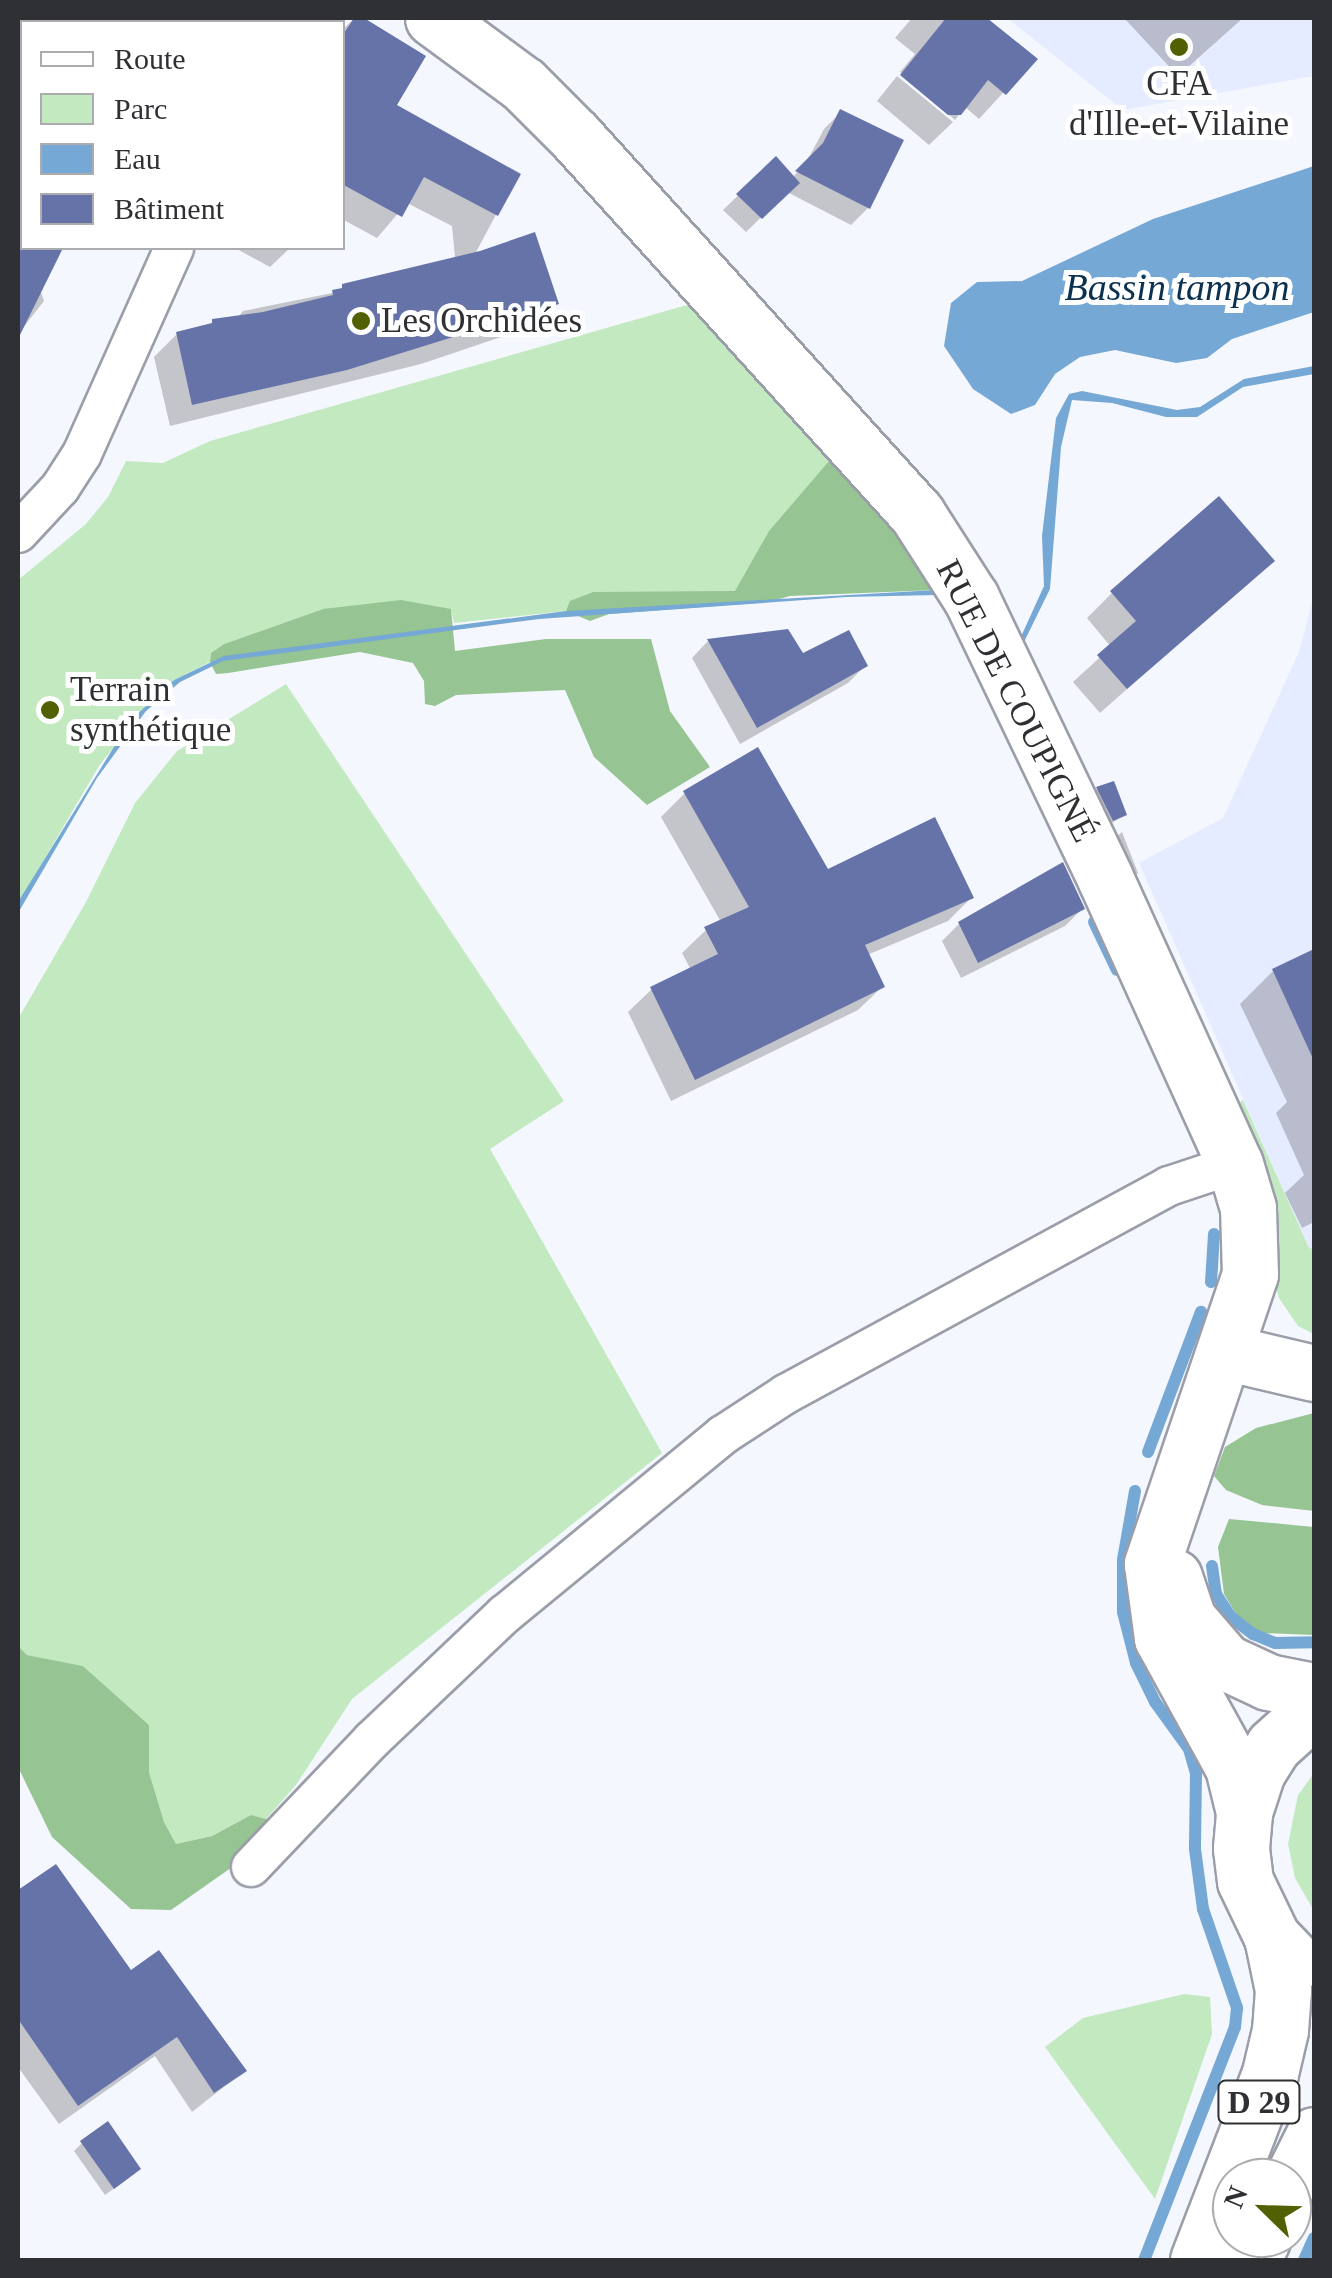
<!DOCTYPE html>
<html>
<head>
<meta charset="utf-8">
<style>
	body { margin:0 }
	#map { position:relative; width:1332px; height:2278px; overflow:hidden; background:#f5f7fe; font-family:Georgia,serif }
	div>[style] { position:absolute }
	.built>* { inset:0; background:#e6ecff }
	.green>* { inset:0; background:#c3e9c0 }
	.forest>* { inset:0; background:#96c493 }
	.water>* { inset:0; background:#76a8d5 }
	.shadow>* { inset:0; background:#0003 }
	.stream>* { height:12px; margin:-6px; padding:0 6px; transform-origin:6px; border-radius:6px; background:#76a8d5 }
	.building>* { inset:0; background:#6573a9 }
	.roads { filter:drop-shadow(2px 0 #9b9ea9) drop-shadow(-2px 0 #9b9ea9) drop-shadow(0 2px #9b9ea9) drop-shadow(0 -2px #9b9ea9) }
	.street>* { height:38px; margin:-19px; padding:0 19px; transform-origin:19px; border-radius:19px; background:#fff }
	.secondary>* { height:55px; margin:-27.5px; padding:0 27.5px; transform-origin:27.5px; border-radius:27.5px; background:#fff }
	.primary>* { height:55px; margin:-27.5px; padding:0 27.5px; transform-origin:27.5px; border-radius:27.5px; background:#fff }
	.dots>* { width:28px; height:28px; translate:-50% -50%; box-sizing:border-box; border:5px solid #fff; border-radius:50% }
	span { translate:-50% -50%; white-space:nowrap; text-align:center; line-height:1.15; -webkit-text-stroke:10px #fff; paint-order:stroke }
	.shield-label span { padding:2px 8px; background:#fff; border:2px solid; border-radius:8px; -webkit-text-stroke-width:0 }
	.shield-label { font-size:32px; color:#2f3034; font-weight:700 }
	.poi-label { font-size:35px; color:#2f3034 }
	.left { translate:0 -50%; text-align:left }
	.street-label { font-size:35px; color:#2f3034 }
	.water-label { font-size:38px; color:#0b3150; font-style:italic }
	.frame { position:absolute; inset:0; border:20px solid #2f3034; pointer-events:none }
	.legend { position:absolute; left:20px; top:20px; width:325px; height:230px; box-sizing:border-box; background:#fff; border:2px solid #acacae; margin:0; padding:12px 18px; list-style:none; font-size:30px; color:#2f3034 }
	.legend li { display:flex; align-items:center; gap:20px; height:50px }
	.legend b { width:50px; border:2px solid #acacae }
	.north { position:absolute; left:1212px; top:2158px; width:100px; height:100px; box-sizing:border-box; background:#fff; border:2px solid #acacae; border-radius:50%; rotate:293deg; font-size:28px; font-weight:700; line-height:40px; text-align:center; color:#2f3034 }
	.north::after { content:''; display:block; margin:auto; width:35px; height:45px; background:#506003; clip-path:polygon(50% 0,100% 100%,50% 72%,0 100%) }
</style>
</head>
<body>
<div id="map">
	<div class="built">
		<i style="clip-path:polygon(1007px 18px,1314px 18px,1314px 76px,1123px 110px)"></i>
		<i style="clip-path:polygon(1314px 596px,1314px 1249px,1309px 1248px,1139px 863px,1223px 818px,1299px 652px)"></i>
	</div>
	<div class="green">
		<i style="clip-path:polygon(701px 301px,834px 455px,769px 531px,735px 592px,593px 592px,571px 601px,566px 611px,454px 623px,451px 609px,323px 609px,224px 644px,211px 653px,210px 662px,174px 680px,152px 698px,99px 766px,18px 904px,18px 580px,86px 524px,108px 497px,126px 461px,163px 463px,210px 441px)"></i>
		<i style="clip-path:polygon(286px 684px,564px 1101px,490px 1149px,662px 1453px,352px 1699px,296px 1785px,266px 1819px,251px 1815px,212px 1836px,176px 1844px,164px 1822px,149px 1772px,149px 1725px,83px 1666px,27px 1655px,18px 1646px,18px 1019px,86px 902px,135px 803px,177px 751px)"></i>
		<i style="clip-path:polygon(1243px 1100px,1309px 1248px,1314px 1249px,1314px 1334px,1298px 1326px,1279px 1298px,1229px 1110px)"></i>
		<i style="clip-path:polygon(1314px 1773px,1314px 1911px,1295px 1878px,1288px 1844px,1298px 1795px)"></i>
		<i style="clip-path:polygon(1184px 1994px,1210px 1997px,1212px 2034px,1155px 2199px,1045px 2047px,1083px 2018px)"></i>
	</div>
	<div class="forest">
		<i style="clip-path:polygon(834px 455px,912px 539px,936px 590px,790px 596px,769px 602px,609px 614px,590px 621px,566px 611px,570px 601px,593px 592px,735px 591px,769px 531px)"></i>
		<i style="clip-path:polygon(401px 600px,451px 609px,455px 651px,546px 639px,651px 639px,670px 711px,710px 767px,647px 805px,594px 757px,565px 690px,456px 695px,435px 706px,425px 704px,424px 681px,413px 663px,360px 652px,228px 673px,216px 674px,210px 662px,211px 653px,224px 644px,323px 609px)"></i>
		<i style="clip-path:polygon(1314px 1413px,1314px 1511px,1262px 1505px,1226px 1490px,1214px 1476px,1225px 1447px,1256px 1428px)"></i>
		<i style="clip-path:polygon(1229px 1519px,1314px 1527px,1314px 1635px,1261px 1633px,1238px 1617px,1224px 1594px,1218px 1547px)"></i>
		<i style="clip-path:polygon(18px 1646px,27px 1655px,83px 1666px,149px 1725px,149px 1772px,164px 1822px,176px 1844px,212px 1836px,251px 1815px,266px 1819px,266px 1831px,235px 1865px,171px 1910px,131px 1909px,52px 1837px,18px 1767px)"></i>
	</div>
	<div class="water">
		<i style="clip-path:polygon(1314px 166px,1314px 312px,1232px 339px,1207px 358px,1176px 363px,1115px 350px,1080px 357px,1055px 374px,1035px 405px,1011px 414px,973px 389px,944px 346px,951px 303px,977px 282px,1022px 281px,1153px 219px)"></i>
		<i style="clip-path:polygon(1314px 366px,1314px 374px,1243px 387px,1197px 417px,1166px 417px,1112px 403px,1072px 400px,1061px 447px,1050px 589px,1022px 646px,1019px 641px,1044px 586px,1042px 536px,1056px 418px,1069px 394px,1082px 391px,1177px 410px,1200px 407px,1244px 379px)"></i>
		<i style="clip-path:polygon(936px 590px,937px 595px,846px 597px,539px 619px,223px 661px,180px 682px,146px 711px,97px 778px,18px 913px,18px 902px,130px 721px,174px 680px,224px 656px,566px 611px)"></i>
	</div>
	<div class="shadow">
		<i style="clip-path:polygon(70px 18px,142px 18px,128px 22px,67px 22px)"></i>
		<i style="clip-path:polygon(355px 18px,423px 57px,394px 106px,517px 175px,474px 256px,556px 303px,534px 326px,421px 364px,170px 426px,154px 357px,177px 334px,237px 318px,243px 311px,352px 289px,455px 258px,452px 226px,407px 203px,377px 238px,342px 219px,342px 30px)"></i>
		<i style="clip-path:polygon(912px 18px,983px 18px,1034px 59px,979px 119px,965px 107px,955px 120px,900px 72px,915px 54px,895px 38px)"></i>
		<i style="clip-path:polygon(1124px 18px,1243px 18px,1178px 76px)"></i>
		<i style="clip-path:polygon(897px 76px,953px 122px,929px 145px,877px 101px)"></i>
		<i style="clip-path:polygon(841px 112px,868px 208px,851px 225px,787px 192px,746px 232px,723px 210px,775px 160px,792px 178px,806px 163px,824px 129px)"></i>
		<i style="clip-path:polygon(22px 147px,22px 248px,60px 248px,40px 289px,44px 301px,18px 334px,18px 157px)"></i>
		<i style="clip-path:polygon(235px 248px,290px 248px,270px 267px)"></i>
		<i style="clip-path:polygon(1271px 561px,1100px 713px,1073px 682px,1111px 647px,1087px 618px,1112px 593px)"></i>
		<i style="clip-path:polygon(786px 631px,802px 656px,865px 666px,848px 683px,740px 744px,692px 658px,708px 641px)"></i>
		<i style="clip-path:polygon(1097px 789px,1124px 815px,1104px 828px,1089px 797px)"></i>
		<i style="clip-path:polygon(685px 793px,827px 872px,971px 898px,948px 921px,867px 955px,882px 987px,858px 1010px,671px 1101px,628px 1012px,652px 989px,691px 970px,682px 953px,706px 930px,721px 922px,661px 817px)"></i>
		<i style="clip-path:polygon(1122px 832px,1138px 873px,1129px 881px,1111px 842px)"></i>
		<i style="clip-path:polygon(1082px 909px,1065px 926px,961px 978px,942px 941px,959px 924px)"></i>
		<i style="clip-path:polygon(1314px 952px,1314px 1222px,1302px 1228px,1285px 1193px,1304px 1175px,1276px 1113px,1287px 1102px,1240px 1004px,1273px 971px)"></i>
		<i style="clip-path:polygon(55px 1868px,130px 1973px,244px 2071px,192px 2112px,155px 2056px,59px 2124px,18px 2067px,18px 1893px)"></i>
		<i style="clip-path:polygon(82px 2143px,130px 2177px,105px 2195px,74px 2151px)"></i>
	</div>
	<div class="stream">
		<i style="left:1094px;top:922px;width:53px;rotate:64.4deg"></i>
		<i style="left:1211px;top:1282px;width:48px;rotate:-86.4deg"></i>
		<i style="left:1148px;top:1452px;width:150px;rotate:-69.3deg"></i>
		<i style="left:1135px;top:1491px;width:70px;rotate:99.9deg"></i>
		<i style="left:1123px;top:1560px;width:52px;rotate:90deg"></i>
		<i style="left:1123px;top:1612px;width:53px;rotate:75.7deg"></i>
		<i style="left:1136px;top:1663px;width:43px;rotate:64deg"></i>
		<i style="left:1155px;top:1702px;width:58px;rotate:54.1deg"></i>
		<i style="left:1189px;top:1749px;width:25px;rotate:74deg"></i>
		<i style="left:1196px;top:1773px;width:76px;rotate:90.8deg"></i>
		<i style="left:1195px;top:1849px;width:61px;rotate:82.4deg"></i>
		<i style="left:1203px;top:1909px;width:105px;rotate:71deg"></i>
		<i style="left:1237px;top:2008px;width:19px;rotate:96deg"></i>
		<i style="left:1235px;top:2027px;width:250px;rotate:111.3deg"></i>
		<i style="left:1212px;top:1566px;width:28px;rotate:82deg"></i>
		<i style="left:1216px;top:1594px;width:27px;rotate:57deg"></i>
		<i style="left:1231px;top:1617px;width:28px;rotate:38deg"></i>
		<i style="left:1253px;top:1634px;width:24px;rotate:22deg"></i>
		<i style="left:1275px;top:1643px;width:39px;rotate:-1deg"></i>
		<i style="left:1304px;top:2260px;width:24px;rotate:-66deg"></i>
	</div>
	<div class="building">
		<i style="clip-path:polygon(354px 18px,364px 18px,426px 56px,397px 105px,521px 174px,498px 216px,424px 177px,402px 217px,342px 184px,342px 36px)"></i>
		<i style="clip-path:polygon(946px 18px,987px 18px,1038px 59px,1006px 95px,988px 80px,961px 115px,948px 115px,900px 75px)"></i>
		<i style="clip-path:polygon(840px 109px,904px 140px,870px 209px,795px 171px,823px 143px)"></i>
		<i style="clip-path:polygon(776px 156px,800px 183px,762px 219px,736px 194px)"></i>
		<i style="clip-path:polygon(535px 232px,559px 304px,347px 370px,192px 405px,176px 332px,212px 323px,212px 319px,263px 312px,333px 295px,332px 290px,342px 288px,342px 284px,480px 251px)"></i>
		<i style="clip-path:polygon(18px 248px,63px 248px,18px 339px)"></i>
		<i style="clip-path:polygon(1219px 496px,1275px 561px,1127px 689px,1097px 655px,1136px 621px,1110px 591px)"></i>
		<i style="clip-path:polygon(788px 629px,803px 653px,849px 630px,868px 666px,757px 728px,707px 639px)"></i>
		<i style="clip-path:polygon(758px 747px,828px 869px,935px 817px,974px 898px,865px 945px,885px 987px,695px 1080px,650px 987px,718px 954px,704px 927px,749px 907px,683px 791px)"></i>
		<i style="clip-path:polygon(1114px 781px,1127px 815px,1113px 821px,1096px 787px)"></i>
		<i style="clip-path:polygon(1063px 862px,1085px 909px,978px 963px,958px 922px)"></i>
		<i style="clip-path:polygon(1314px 949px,1314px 1061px,1272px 969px)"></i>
		<i style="clip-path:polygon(56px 1864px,131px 1970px,159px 1950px,247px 2071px,214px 2093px,177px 2037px,78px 2106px,18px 2019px,18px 1890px)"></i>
		<i style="clip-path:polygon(108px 2121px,141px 2169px,114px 2189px,80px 2141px)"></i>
	</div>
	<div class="roads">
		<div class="street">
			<i style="left:300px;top:22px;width:5px;rotate:-53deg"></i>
			<i style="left:18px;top:533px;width:62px;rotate:-47deg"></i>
			<i style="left:60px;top:488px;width:40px;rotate:-57.1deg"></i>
			<i style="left:82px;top:454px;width:226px;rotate:-65.9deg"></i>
			<i style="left:251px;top:1867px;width:175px;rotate:-46.4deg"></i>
			<i style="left:372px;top:1740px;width:183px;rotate:-43.5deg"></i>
			<i style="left:505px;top:1614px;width:282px;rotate:-39.4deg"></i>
			<i style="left:723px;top:1435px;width:75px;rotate:-33.1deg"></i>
			<i style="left:786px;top:1394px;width:436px;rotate:-28.5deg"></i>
			<i style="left:1169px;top:1186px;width:70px;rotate:-18.4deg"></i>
		</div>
		<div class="secondary">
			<i style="left:433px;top:18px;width:112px;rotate:36.3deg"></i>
			<i style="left:523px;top:84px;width:74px;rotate:45deg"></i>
			<i style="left:575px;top:136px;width:510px;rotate:47.86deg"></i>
			<i style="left:917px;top:514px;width:100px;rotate:57.3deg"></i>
			<i style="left:971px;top:598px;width:310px;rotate:64.4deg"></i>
			<i style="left:1105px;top:878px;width:314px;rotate:65.6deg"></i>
			<i style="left:1235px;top:1164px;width:46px;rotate:73.5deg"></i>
			<i style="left:1248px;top:1208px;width:66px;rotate:88.3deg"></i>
			<i style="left:1250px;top:1274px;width:306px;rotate:108.7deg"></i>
			<i style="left:1152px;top:1564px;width:75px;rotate:82.3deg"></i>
			<i style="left:1162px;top:1638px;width:147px;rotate:61.2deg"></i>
			<i style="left:1233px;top:1767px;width:46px;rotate:76.3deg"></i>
			<i style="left:1225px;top:1352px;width:91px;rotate:13.3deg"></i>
			<i style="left:1174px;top:1577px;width:44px;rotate:71.6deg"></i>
			<i style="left:1188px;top:1619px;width:57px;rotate:49.3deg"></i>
			<i style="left:1225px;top:1662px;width:47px;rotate:24.9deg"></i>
			<i style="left:1268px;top:1682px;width:47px;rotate:11.1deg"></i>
		</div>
		<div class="primary">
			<i style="left:1296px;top:1962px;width:35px;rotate:-134deg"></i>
			<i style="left:1272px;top:1937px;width:62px;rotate:-115.7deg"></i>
			<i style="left:1245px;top:1881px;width:33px;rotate:-97deg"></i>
			<i style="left:1241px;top:1848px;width:36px;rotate:-85deg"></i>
			<i style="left:1244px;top:1812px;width:42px;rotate:-72deg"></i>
			<i style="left:1257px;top:1772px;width:31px;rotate:-58deg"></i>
			<i style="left:1273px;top:1746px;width:55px;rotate:-42.1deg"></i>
			<i style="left:1292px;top:2179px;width:49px;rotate:-63.4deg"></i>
			<i style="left:1198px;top:2260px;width:200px;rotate:-68.9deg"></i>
			<i style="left:1270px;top:2073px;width:44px;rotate:-76.9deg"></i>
			<i style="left:1280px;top:2030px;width:40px;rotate:-85.7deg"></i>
			<i style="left:1283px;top:1990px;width:54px;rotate:-101.7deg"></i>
			<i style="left:1253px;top:2260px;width:24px;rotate:-66deg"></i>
		</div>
	</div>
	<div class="dots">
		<i style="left:1179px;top:47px;background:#506003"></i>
		<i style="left:361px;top:321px;background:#506003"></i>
		<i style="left:50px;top:710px;background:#506003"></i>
	</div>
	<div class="shield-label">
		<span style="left:1259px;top:2102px">D 29</span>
	</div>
	<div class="poi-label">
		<span style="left:1179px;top:104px">CFA<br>d'Ille-et-Vilaine</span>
		<span class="left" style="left:381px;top:321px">Les Orchidées</span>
		<span class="left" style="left:70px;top:710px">Terrain<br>synthétique</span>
	</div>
	<div class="street-label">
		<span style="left:1016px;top:701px;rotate:63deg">RUE DE COUPIGNÉ</span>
	</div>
	<div class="water-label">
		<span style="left:1177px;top:288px">Bassin tampon</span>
	</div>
	<div class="frame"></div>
	<ul class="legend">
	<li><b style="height:12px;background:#fff"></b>Route</li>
	<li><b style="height:28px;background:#c3e9c0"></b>Parc</li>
	<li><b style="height:28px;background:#76a8d5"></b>Eau</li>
	<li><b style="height:28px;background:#6573a9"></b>Bâtiment</li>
	</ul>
	<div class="north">N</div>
</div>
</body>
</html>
